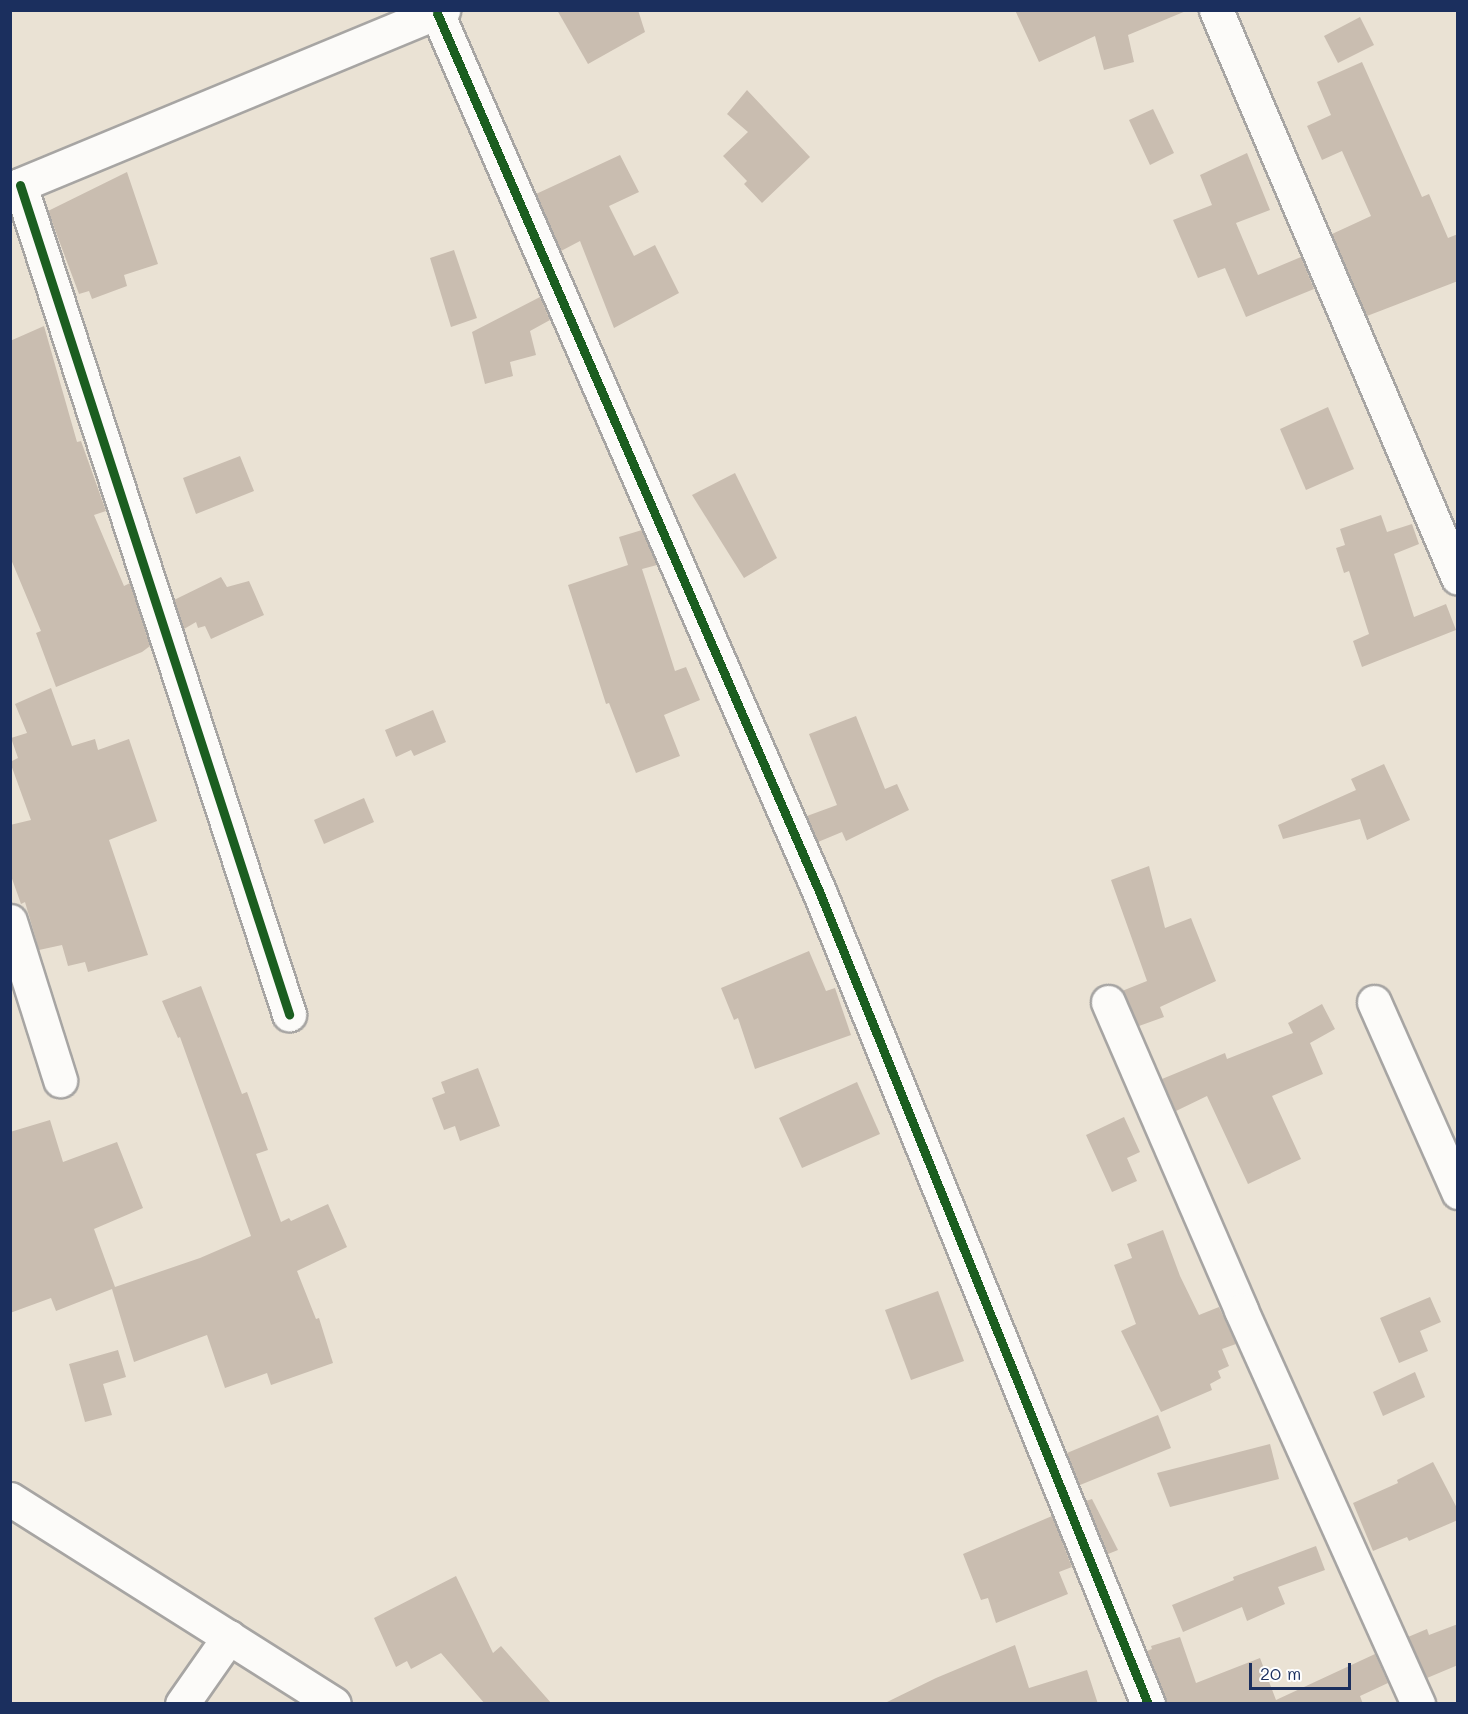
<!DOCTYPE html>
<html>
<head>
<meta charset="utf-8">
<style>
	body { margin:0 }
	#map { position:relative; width:1468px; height:1714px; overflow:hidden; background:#eae2d4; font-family:Mali,sans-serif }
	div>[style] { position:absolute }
	.building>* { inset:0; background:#c9bdb0 }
	.roads { filter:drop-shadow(2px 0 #a7a5a3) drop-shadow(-2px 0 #a7a5a3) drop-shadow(0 2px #a7a5a3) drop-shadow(0 -2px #a7a5a3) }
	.minor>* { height:33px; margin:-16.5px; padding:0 16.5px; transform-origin:16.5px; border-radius:16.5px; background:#fcfbf9 }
	.cycleway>* { height:9px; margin:-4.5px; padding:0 4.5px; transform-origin:4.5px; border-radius:4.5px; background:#1b5e20 }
	span { translate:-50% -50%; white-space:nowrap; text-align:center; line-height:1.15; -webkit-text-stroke:4.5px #fff; paint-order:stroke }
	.frame { position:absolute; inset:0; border:12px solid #1b2f5e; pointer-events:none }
	.scale { position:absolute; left:1249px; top:1663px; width:102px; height:27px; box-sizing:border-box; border:3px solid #1b2f5e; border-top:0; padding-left:8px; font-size:18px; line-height:21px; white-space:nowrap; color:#1b2f5e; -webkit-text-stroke:4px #fff; paint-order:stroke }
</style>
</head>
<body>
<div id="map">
	<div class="building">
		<i style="clip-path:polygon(557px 10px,638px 10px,645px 32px,588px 64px)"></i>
		<i style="clip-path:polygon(1015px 10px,1186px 10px,1186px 11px,1128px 35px,1134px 62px,1104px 70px,1095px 36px,1039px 62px)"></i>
		<i style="clip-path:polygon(1360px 17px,1374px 45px,1338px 63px,1324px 36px)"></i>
		<i style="clip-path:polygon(1362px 62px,1422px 197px,1429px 194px,1448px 238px,1458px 234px,1458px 281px,1367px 316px,1332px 234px,1371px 216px,1342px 151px,1322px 160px,1307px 126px,1331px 115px,1317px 82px)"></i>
		<i style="clip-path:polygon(747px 90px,810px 157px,762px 203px,744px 184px,747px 181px,723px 156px,748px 132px,727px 114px)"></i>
		<i style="clip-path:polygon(1153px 109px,1174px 153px,1150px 165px,1129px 120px)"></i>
		<i style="clip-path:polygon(1247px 153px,1270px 210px,1236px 223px,1258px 275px,1301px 257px,1314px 289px,1246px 317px,1225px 268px,1198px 278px,1173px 220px,1212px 205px,1200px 175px)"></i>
		<i style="clip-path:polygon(620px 155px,639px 192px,609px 206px,634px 256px,655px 245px,679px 293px,614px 328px,580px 241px,561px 251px,536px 194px)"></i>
		<i style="clip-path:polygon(127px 172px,158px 264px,124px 275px,127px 286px,92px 299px,89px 291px,79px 294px,48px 211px)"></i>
		<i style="clip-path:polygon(454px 250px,477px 318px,451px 327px,430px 258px)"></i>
		<i style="clip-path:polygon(540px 297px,550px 320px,530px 331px,536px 355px,510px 362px,513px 376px,485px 384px,472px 332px)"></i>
		<i style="clip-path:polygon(44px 326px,77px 442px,81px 441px,106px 511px,94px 515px,124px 586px,130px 583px,150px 646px,142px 652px,56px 687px,36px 633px,41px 631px,10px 557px,10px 341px)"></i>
		<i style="clip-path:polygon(1328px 407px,1354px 469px,1306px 490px,1280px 429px)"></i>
		<i style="clip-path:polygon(240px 456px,254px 491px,196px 514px,183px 478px)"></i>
		<i style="clip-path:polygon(735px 473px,777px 558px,744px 578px,692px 495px)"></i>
		<i style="clip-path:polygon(1381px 515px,1387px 532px,1412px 524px,1419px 544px,1394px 554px,1414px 617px,1446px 604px,1456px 630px,1362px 667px,1353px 641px,1369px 634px,1349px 571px,1344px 573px,1336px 548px,1345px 545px,1340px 529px)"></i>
		<i style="clip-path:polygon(642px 530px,657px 565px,642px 569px,675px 671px,686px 667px,700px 700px,664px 715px,680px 756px,636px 773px,609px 703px,606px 704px,568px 585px,628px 565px,619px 537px)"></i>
		<i style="clip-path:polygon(221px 577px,227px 587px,249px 581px,264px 615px,211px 639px,205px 626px,198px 628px,196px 622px,184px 629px,174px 600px)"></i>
		<i style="clip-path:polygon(51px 688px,72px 746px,95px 739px,98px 750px,129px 739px,157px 821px,109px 840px,148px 955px,88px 972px,85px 962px,68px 966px,62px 945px,39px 950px,25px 902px,21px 904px,10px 873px,10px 825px,31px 820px,10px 762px,18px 758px,11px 738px,27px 733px,15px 704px)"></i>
		<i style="clip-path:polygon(433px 710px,446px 742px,414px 756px,411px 750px,396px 757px,385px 730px)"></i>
		<i style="clip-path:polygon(856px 716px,885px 789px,897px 784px,909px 810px,846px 841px,842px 832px,818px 842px,807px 816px,837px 805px,809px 734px)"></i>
		<i style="clip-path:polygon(1384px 764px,1410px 820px,1367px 840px,1360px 819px,1283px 839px,1278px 825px,1356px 790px,1351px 779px)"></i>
		<i style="clip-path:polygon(364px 798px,374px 822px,324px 844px,314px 820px)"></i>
		<i style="clip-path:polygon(1149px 866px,1165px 928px,1191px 918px,1216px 981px,1160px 1007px,1164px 1017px,1139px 1026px,1122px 991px,1147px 981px,1111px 880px)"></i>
		<i style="clip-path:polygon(809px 951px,826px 991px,835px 988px,851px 1035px,755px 1069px,738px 1018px,734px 1020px,721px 988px)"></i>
		<i style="clip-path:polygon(201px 986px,242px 1094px,247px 1092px,268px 1150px,256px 1154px,281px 1222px,289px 1218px,291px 1221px,328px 1204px,347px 1247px,297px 1271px,316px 1319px,319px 1318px,333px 1363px,271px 1385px,267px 1373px,225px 1388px,207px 1335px,134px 1362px,112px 1289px,56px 1311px,51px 1298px,10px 1313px,10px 1132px,50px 1120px,63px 1162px,117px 1142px,143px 1208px,94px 1229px,115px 1287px,200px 1258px,251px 1236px,180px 1037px,178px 1038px,162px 1001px)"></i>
		<i style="clip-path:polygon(1322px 1004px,1335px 1029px,1310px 1043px,1323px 1074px,1272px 1096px,1301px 1159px,1248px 1184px,1207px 1096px,1176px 1111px,1162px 1079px,1225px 1053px,1227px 1059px,1293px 1033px,1288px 1023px)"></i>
		<i style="clip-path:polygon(478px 1068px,500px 1126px,460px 1141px,455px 1126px,444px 1130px,432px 1098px,445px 1093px,441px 1082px)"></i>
		<i style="clip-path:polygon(857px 1082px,880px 1134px,802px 1168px,779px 1118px)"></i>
		<i style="clip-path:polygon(1124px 1117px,1140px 1152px,1127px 1158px,1137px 1181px,1112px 1192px,1086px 1135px)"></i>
		<i style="clip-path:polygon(1163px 1230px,1180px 1276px,1199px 1315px,1219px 1307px,1236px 1344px,1222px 1349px,1229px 1366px,1218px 1371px,1221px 1378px,1210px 1384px,1212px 1390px,1161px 1412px,1121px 1331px,1136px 1324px,1114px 1265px,1132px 1258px,1127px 1244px)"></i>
		<i style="clip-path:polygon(938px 1291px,964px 1361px,911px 1380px,885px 1310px)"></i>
		<i style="clip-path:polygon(1430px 1297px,1441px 1322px,1420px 1331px,1428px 1351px,1399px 1363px,1380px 1318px)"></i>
		<i style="clip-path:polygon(118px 1350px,126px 1377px,103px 1384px,112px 1415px,85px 1422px,69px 1364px)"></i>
		<i style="clip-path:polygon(1415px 1372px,1425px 1397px,1383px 1416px,1373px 1392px)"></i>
		<i style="clip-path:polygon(1158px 1415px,1171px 1448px,1080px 1485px,1067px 1453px)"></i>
		<i style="clip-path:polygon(1270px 1444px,1279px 1479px,1170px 1507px,1157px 1473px)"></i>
		<i style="clip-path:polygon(1433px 1462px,1458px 1510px,1458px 1520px,1409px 1541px,1407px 1537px,1373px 1551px,1353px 1503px,1398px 1483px,1397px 1480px)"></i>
		<i style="clip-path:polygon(1092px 1499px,1118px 1550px,1108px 1554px,1086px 1501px)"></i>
		<i style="clip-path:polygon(1052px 1516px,1072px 1567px,1059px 1572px,1068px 1594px,996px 1623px,988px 1598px,981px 1600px,963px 1554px)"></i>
		<i style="clip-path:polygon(1316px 1546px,1325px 1570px,1278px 1587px,1285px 1604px,1247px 1621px,1242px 1607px,1183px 1632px,1172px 1605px,1234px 1580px,1233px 1577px)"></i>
		<i style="clip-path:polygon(456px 1576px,493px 1653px,501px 1646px,552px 1704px,485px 1704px,441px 1653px,411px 1669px,407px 1661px,396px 1667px,374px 1618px)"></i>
		<i style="clip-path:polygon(1458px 1624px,1458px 1665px,1427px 1678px,1408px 1637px,1427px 1629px,1429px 1635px)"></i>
		<i style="clip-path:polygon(1180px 1637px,1196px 1683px,1260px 1658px,1276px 1700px,1375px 1654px,1388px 1683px,1360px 1696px,1363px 1704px,1166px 1704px,1147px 1651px,1152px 1649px,1151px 1646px)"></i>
		<i style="clip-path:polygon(1015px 1645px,1029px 1688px,1087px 1670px,1098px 1704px,883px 1704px,936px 1678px)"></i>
	</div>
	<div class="roads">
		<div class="minor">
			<i style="left:1216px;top:10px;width:617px;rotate:66.92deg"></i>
			<i style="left:437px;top:13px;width:958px;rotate:66.49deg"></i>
			<i style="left:819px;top:891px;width:877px;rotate:67.97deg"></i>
			<i style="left:20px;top:185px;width:872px;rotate:72.02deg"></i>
			<i style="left:10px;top:189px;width:469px;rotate:-22.5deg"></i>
			<i style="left:10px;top:921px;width:167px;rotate:72.5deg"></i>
			<i style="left:1108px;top:1002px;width:335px;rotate:66.6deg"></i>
			<i style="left:1241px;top:1310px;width:432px;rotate:65.8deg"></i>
			<i style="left:1374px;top:1002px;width:208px;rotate:66.1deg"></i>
			<i style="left:10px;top:1499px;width:383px;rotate:32.3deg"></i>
			<i style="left:182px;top:1704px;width:82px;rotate:-55deg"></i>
		</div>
	</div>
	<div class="cycleway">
		<i style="left:437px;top:13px;width:958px;rotate:66.49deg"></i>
		<i style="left:819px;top:891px;width:877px;rotate:67.97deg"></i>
		<i style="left:20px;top:185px;width:872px;rotate:72.02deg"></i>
	</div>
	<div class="frame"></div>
	<div class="scale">20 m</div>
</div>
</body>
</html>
